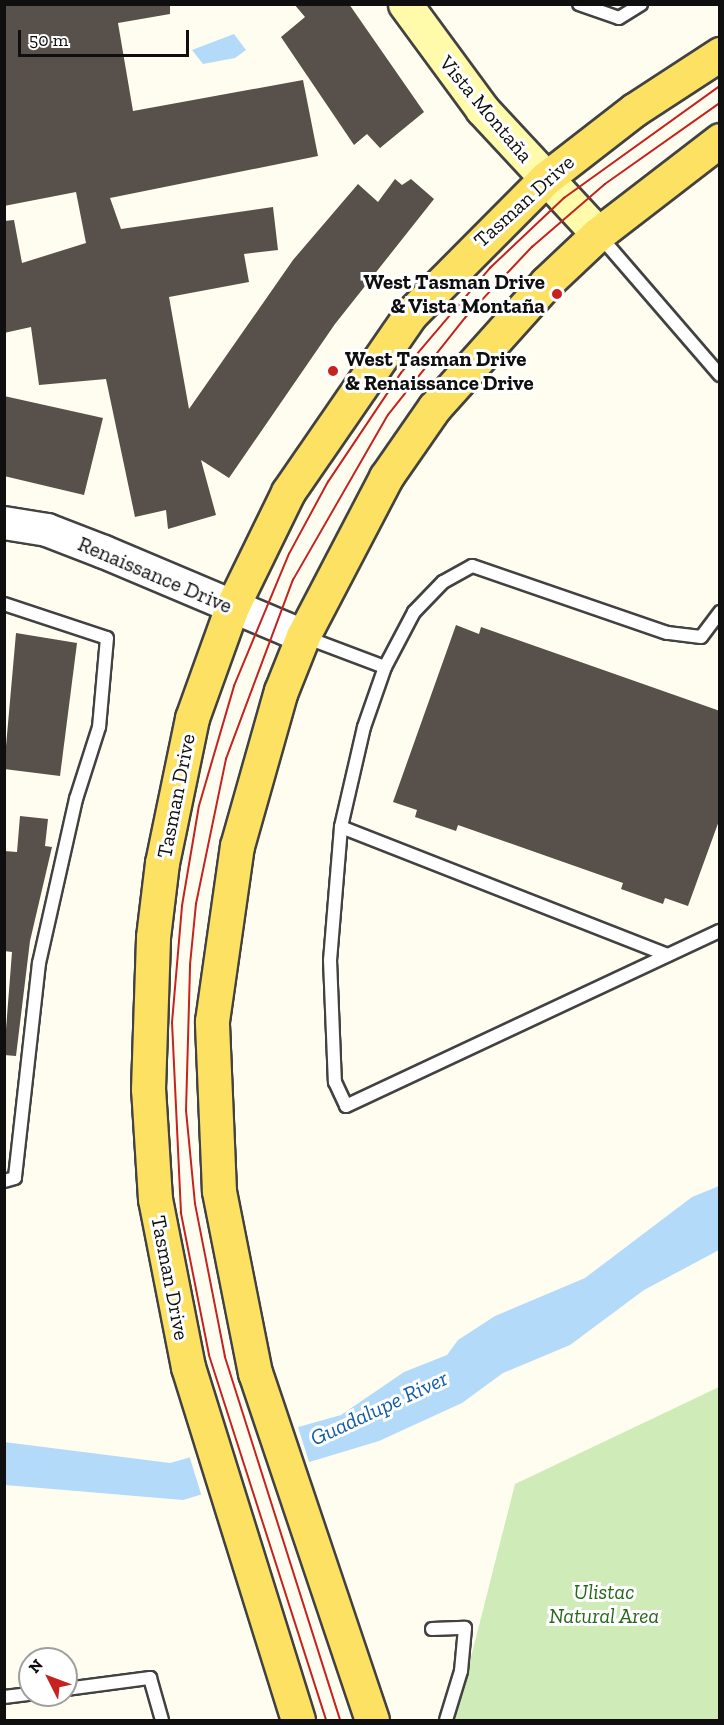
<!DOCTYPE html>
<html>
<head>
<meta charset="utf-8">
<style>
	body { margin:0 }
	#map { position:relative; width:724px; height:1725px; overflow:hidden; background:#fffdf0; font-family:"Zilla Slab",serif }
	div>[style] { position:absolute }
	.green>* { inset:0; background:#cfebb8 }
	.water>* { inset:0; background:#b3daf9 }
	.pier>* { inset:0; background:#fffdf0 }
	.building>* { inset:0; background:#58504a }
	.roads { filter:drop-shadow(2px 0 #424242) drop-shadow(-2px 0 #424242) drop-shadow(0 2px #424242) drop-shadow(0 -2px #424242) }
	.service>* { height:12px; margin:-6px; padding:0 6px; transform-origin:6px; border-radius:6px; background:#fff }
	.tertiary>* { height:32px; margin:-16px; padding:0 16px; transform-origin:16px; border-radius:16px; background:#fff }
	.secondary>* { height:33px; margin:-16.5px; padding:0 16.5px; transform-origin:16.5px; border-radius:16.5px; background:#fffbab }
	.primary>* { height:33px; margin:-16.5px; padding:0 16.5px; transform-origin:16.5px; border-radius:16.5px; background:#fde162 }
	.tram>* { height:1.5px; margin:-0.75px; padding:0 0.75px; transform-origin:0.75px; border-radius:0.75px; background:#c52220 }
	.dots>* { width:16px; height:16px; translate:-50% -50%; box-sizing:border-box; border:3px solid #fff; border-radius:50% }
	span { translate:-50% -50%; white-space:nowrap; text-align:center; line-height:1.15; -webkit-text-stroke:6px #fff; paint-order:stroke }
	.street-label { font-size:21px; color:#0f0f0f }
	.poi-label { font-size:21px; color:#0f0f0f; font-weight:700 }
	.right { translate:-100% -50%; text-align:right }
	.left { translate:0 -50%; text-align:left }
	.park-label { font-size:21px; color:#27691c; font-style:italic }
	.water-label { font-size:22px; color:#125da6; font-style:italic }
	.frame { position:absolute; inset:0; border:6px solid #0f0f0f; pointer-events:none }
	.north { position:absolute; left:18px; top:1647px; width:60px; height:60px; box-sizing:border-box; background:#fff; border:2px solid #9f9f9f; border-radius:50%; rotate:312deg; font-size:16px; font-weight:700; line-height:24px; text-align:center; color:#0f0f0f }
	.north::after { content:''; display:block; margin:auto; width:21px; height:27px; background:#c52220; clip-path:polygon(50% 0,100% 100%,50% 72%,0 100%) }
	.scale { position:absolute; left:18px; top:30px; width:171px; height:27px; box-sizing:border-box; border:3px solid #0f0f0f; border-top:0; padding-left:8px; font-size:18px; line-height:21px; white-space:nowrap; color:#0f0f0f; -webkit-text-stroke:4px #fff; paint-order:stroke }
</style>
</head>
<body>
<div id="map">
	<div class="green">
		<i style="clip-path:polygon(719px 1387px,719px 1720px,455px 1720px,515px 1484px)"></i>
	</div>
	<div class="water">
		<i style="clip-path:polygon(234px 34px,246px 50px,235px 58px,203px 64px,192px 50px)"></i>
		<i style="clip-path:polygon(719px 1186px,719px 1250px,644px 1290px,570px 1345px,503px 1373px,462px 1403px,379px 1441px,183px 1500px,5px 1485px,4px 1442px,170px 1463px,341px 1415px,404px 1372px,447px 1355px,458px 1340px,495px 1316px,585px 1278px,692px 1197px)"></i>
	</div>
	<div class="pier">
		<i style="clip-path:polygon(297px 1424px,310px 1465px,202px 1497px,189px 1455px)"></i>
	</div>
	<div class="building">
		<i style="clip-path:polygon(4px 4px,170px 4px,170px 14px,118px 23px,133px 111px,303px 80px,318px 156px,110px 198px,121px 229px,273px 207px,278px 250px,244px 254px,249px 282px,169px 297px,189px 409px,293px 260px,358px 184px,378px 202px,395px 179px,402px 185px,411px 179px,434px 199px,335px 324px,229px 478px,201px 460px,216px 515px,168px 529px,166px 510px,135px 517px,106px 379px,39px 385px,31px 327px,4px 333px,4px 221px,14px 220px,22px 263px,86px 243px,76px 192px,4px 206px)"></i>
		<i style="clip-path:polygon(294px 4px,349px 4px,424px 112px,380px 148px,367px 134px,354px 145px,281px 37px,305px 17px)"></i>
		<i style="clip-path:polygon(4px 396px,103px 418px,84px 495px,4px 476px)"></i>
		<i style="clip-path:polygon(456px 625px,479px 634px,481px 627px,720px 711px,720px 818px,688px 906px,665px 898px,663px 904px,621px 889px,623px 883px,458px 825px,456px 831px,415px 817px,417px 810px,393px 802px)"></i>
		<i style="clip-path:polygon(16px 633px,77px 643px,60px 776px,4px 769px)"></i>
		<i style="clip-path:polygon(20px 816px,48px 819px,45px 846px,52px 847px,30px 941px,16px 1056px,4px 1055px,12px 952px,4px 951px,4px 851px,17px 852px)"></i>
	</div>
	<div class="roads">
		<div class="service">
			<i style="left:579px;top:4px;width:42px;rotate:19.3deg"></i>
			<i style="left:619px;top:18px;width:26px;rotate:-32deg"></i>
			<i style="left:599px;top:235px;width:185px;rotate:49.2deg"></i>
			<i style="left:4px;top:604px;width:108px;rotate:18.3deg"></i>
			<i style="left:107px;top:638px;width:89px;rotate:95.1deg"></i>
			<i style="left:99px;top:727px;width:76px;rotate:107.7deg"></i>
			<i style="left:76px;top:799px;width:168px;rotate:102.7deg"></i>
			<i style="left:39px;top:963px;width:216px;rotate:96.4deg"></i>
			<i style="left:15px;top:1178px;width:11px;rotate:165deg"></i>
			<i style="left:720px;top:612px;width:31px;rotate:127deg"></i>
			<i style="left:701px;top:637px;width:34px;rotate:-173deg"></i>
			<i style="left:667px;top:633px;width:206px;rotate:-161deg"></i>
			<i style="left:472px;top:566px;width:33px;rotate:151deg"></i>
			<i style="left:443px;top:582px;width:42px;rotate:134deg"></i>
			<i style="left:414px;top:612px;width:62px;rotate:117.8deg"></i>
			<i style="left:385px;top:667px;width:64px;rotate:109.3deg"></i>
			<i style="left:364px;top:727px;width:103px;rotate:103deg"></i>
			<i style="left:341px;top:827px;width:133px;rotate:94.7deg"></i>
			<i style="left:330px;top:960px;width:122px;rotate:87.7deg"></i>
			<i style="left:335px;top:1082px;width:26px;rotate:65deg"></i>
			<i style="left:346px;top:1106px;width:413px;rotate:-25.1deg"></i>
			<i style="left:305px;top:637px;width:85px;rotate:20.6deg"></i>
			<i style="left:341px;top:827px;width:351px;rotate:21.4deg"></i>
			<i style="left:432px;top:1629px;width:33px;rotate:-2deg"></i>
			<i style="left:465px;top:1628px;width:43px;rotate:95.3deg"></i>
			<i style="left:461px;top:1671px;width:51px;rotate:107deg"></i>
			<i style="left:66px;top:1689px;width:85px;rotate:-7.5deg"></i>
			<i style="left:150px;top:1678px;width:44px;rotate:74.1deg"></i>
			<i style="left:4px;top:1697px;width:26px;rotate:-7deg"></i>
		</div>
		<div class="tertiary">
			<i style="left:4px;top:523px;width:44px;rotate:9.2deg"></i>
			<i style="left:47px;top:530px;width:61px;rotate:21.1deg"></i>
			<i style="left:104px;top:552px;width:216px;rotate:22.9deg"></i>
		</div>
		<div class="secondary">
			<i style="left:405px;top:4px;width:130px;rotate:53.7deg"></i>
			<i style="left:482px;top:109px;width:171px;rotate:47.1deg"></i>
		</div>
		<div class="primary">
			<i style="left:298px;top:1720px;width:370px;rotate:-107.3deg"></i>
			<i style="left:188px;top:1367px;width:171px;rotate:-101.1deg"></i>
			<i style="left:155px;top:1199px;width:110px;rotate:-93.6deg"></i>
			<i style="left:148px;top:1089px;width:152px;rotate:-88.1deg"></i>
			<i style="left:153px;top:937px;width:75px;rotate:-83.1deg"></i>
			<i style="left:162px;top:863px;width:148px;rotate:-78.3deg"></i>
			<i style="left:192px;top:718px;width:118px;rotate:-70.2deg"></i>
			<i style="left:232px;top:607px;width:128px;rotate:-64deg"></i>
			<i style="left:288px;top:492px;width:215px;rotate:-55.4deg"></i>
			<i style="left:410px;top:315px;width:192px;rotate:-45.2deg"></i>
			<i style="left:545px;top:179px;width:113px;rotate:-37.8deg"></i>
			<i style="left:634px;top:110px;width:103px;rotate:-33.1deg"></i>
			<i style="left:372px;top:1720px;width:366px;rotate:-108.6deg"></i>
			<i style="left:255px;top:1373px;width:186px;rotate:-101.2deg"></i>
			<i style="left:219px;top:1191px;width:170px;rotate:-92.4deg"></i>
			<i style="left:212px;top:1021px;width:177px;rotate:-81.9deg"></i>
			<i style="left:237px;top:846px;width:161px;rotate:-74.2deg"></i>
			<i style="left:281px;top:691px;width:59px;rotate:-68.2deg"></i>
			<i style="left:303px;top:636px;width:179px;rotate:-62.4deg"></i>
			<i style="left:386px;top:477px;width:84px;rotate:-55.2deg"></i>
			<i style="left:434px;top:408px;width:168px;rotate:-48.1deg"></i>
			<i style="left:546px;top:283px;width:71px;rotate:-43.3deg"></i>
			<i style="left:598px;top:234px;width:154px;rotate:-37.6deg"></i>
		</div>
	</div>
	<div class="tram">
		<i style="left:326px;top:1720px;width:383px;rotate:-107.8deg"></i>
		<i style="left:209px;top:1355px;width:145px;rotate:-101.2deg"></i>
		<i style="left:181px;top:1213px;width:190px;rotate:-92.7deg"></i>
		<i style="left:172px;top:1023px;width:117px;rotate:-85.1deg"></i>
		<i style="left:182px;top:906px;width:101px;rotate:-80.4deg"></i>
		<i style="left:199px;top:806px;width:125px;rotate:-73.7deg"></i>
		<i style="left:234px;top:686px;width:143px;rotate:-67.4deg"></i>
		<i style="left:289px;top:554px;width:82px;rotate:-61.6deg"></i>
		<i style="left:328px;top:482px;width:131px;rotate:-56.2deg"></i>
		<i style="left:401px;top:373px;width:138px;rotate:-49.7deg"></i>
		<i style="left:490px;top:268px;width:102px;rotate:-43.4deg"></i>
		<i style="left:564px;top:198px;width:192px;rotate:-35.7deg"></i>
		<i style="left:340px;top:1720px;width:381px;rotate:-107.6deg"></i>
		<i style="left:225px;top:1357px;width:156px;rotate:-101.1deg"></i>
		<i style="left:195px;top:1204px;width:93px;rotate:-95.5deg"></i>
		<i style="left:186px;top:1111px;width:146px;rotate:-88.4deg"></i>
		<i style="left:190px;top:965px;width:61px;rotate:-84.4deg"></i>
		<i style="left:196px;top:904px;width:148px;rotate:-78.3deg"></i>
		<i style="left:226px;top:759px;width:191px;rotate:-69.5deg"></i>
		<i style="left:293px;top:580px;width:190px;rotate:-60.1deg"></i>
		<i style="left:388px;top:415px;width:124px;rotate:-51.6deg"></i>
		<i style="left:465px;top:318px;width:98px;rotate:-46.7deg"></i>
		<i style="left:532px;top:247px;width:96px;rotate:-40.8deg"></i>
		<i style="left:605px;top:184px;width:141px;rotate:-35.2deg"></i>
	</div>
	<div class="dots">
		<i style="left:557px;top:294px;background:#c52220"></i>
		<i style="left:333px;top:371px;background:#c52220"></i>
	</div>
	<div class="street-label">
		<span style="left:486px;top:109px;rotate:50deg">Vista Montaña</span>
		<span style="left:524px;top:201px;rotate:-42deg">Tasman Drive</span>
		<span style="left:155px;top:575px;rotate:23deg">Renaissance Drive</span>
		<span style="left:176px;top:796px;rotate:-79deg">Tasman Drive</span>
		<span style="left:170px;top:1278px;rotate:79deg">Tasman Drive</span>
	</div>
	<div class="poi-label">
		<span class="right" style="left:545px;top:294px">West Tasman Drive<br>&amp; Vista Montaña</span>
		<span class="left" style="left:345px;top:371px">West Tasman Drive<br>&amp; Renaissance Drive</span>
	</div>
	<div class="park-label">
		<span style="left:604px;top:1604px">Ulistac<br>Natural Area</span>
	</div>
	<div class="water-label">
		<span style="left:379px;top:1408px;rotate:-25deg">Guadalupe River</span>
	</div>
	<div class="frame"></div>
	<div class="north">N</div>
	<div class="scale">50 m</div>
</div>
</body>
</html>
